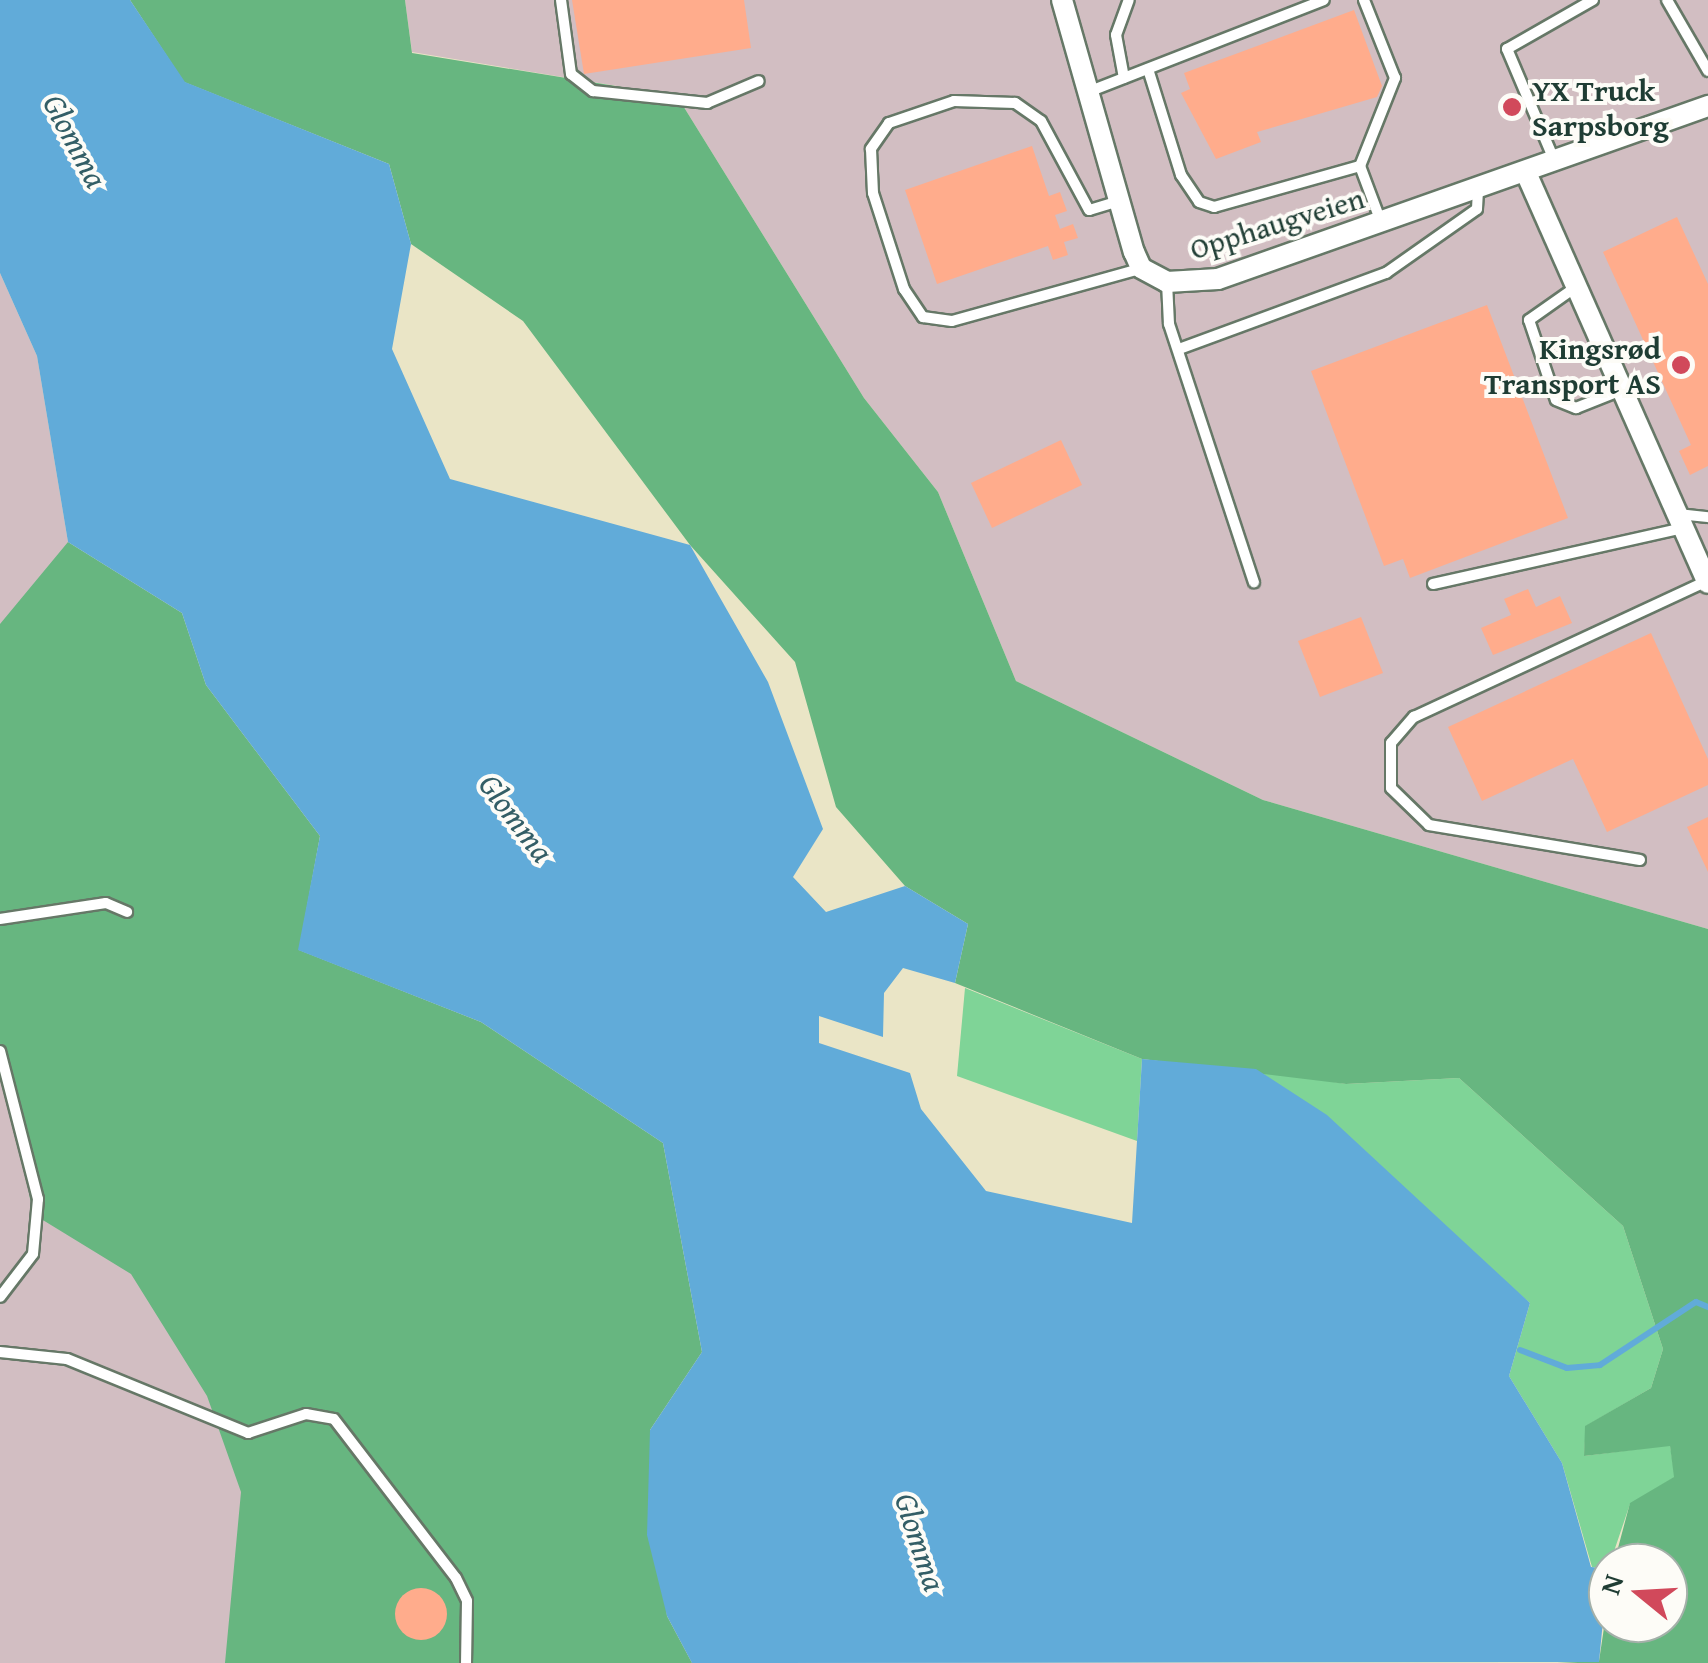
<!DOCTYPE html>
<html>
<head>
<meta charset="utf-8">
<style>
	body { margin:0 }
	#map { position:relative; width:1708px; height:1663px; overflow:hidden; background:#eae5c6; font-family:"Gentium Book Plus",serif }
	div>[style] { position:absolute }
	.industrial>* { inset:0; background:#d2bec2 }
	.green>* { inset:0; background:#7fd497 }
	.forest>* { inset:0; background:#67b680 }
	.water>* { inset:0; background:#61abd9 }
	.stream>* { height:6px; margin:-3px; padding:0 3px; transform-origin:3px; border-radius:3px; background:#61abd9 }
	.building>* { inset:0; background:#ffac8c }
	.round { border-radius:50% }
	.roads { filter:drop-shadow(2px 0 #667867) drop-shadow(-2px 0 #667867) drop-shadow(0 2px #667867) drop-shadow(0 -2px #667867) }
	.lane>* { height:10px; margin:-5px; padding:0 5px; transform-origin:5px; border-radius:5px; background:#fff }
	.street>* { height:20px; margin:-10px; padding:0 10px; transform-origin:10px; border-radius:10px; background:#fff }
	.dots>* { width:28px; height:28px; translate:-50% -50%; box-sizing:border-box; border:5px solid #fdfcf7; border-radius:50% }
	span { translate:-50% -50%; white-space:nowrap; text-align:center; line-height:1.15; -webkit-text-stroke:8px #fdfcf7; paint-order:stroke }
	.poi-label { font-size:30px; color:#1f3d34; font-weight:700 }
	.left { translate:0 -50%; text-align:left }
	.right { translate:-100% -50%; text-align:right }
	.street-label { font-size:30px; color:#1f3d34 }
	.water-label { font-size:32px; color:#335e66; font-style:italic }
	.north { position:absolute; left:1588px; top:1543px; width:100px; height:100px; box-sizing:border-box; background:#fdfcf7; border:2px solid #a4b0a9; border-radius:50%; rotate:288deg; font-size:28px; font-weight:700; line-height:40px; text-align:center; color:#1f3d34 }
	.north::after { content:''; display:block; margin:auto; width:35px; height:45px; background:#d1495b; clip-path:polygon(50% 0,100% 100%,50% 72%,0 100%) }
</style>
</head>
<body>
<div id="map">
	<div class="industrial">
		<i style="clip-path:polygon(405px 0,1708px 0,1708px 929px,1263px 800px,1016px 681px,938px 492px,864px 398px,677px 96px,412px 52px)"></i>
		<i style="clip-path:polygon(0 273px,37px 356px,68px 542px,692px 1663px,0 1663px)"></i>
	</div>
	<div class="green">
		<i style="clip-path:polygon(965px 988px,1142px 1059px,1137px 1141px,957px 1076px)"></i>
		<i style="clip-path:polygon(1256px 1069px,1346px 1084px,1459px 1078px,1623px 1226px,1663px 1349px,1651px 1388px,1586px 1426px,1584px 1456px,1670px 1445px,1675px 1477px,1630px 1504px,1608px 1569px,1592px 1567px,1562px 1463px,1509px 1376px,1530px 1303px)"></i>
	</div>
	<div class="forest">
		<i style="clip-path:polygon(130px 0,405px 0,412px 53px,677px 96px,864px 398px,938px 492px,1016px 681px,1263px 800px,1708px 929px,1708px 1663px,1557px 1663px,1599px 1661px,1608px 1601px,1608px 1623px,1668px 1623px,1668px 1563px,1614px 1563px,1630px 1503px,1674px 1477px,1670px 1446px,1584px 1456px,1585px 1426px,1651px 1388px,1663px 1349px,1623px 1226px,1459px 1078px,1346px 1084px,1142px 1059px,955px 983px,968px 924px,905px 886px,836px 807px,795px 662px,690px 545px,523px 321px,411px 244px,389px 164px,184px 82px)"></i>
		<i style="clip-path:polygon(68px 542px,182px 613px,206px 685px,320px 836px,299px 950px,481px 1022px,663px 1143px,702px 1352px,650px 1430px,667px 1616px,692px 1663px,225px 1663px,241px 1492px,207px 1396px,131px 1274px,33px 1214px,0 1045px,0 624px)"></i>
	</div>
	<div class="water">
		<i style="clip-path:polygon(0 0,130px 0,185px 82px,389px 164px,411px 244px,392px 349px,450px 479px,690px 545px,768px 682px,823px 829px,793px 877px,826px 912px,905px 886px,968px 924px,955px 983px,903px 968px,884px 993px,883px 1037px,819px 1016px,819px 1043px,910px 1073px,921px 1109px,986px 1191px,1132px 1223px,1142px 1059px,1256px 1069px,1327px 1115px,1530px 1303px,1509px 1376px,1562px 1463px,1591px 1567px,1608px 1569px,1599px 1662px,692px 1663px,667px 1616px,647px 1535px,650px 1430px,702px 1352px,663px 1143px,481px 1022px,298px 950px,320px 836px,206px 685px,182px 613px,68px 542px,37px 356px,0 273px)"></i>
	</div>
	<div class="stream">
		<i style="left:1520px;top:1350px;width:50px;rotate:21deg"></i>
		<i style="left:1567px;top:1368px;width:33px;rotate:-5deg"></i>
		<i style="left:1600px;top:1365px;width:115px;rotate:-33.3deg"></i>
		<i style="left:1696px;top:1302px;width:13px;rotate:23deg"></i>
	</div>
	<div class="building">
		<i style="clip-path:polygon(572px 0,744px 0,751px 48px,584px 74px)"></i>
		<i style="clip-path:polygon(1354px 10px,1382px 86px,1377px 97px,1257px 132px,1261px 142px,1216px 159px,1181px 93px,1190px 89px,1184px 73px)"></i>
		<i style="clip-path:polygon(1032px 146px,1049px 196px,1060px 192px,1067px 211px,1055px 215px,1060px 229px,1073px 224px,1078px 238px,1064px 242px,1068px 255px,1053px 260px,1048px 246px,937px 284px,905px 190px)"></i>
		<i style="clip-path:polygon(1677px 217px,1708px 284px,1708px 466px,1690px 475px,1679px 451px,1691px 445px,1603px 252px)"></i>
		<i style="clip-path:polygon(1487px 305px,1568px 518px,1410px 578px,1403px 559px,1384px 566px,1311px 371px)"></i>
		<i style="clip-path:polygon(1061px 440px,1082px 485px,992px 528px,971px 483px)"></i>
		<i style="clip-path:polygon(1528px 589px,1536px 607px,1560px 596px,1572px 623px,1493px 655px,1481px 628px,1511px 615px,1504px 599px)"></i>
		<i style="clip-path:polygon(1361px 617px,1383px 673px,1320px 697px,1298px 641px)"></i>
		<i style="clip-path:polygon(1651px 633px,1708px 759px,1708px 785px,1607px 832px,1573px 759px,1482px 801px,1448px 727px)"></i>
		<i style="clip-path:polygon(1708px 817px,1708px 872px,1687px 827px)"></i>
		<i class="round" style="left:395px;top:1588px;width:52px;height:52px"></i>
	</div>
	<div class="roads">
		<div class="lane">
			<i style="left:561px;top:0;width:75px;rotate:82.3deg"></i>
			<i style="left:571px;top:74px;width:28px;rotate:38deg"></i>
			<i style="left:593px;top:91px;width:115px;rotate:6deg"></i>
			<i style="left:707px;top:103px;width:56px;rotate:-22.9deg"></i>
			<i style="left:1667px;top:0;width:82px;rotate:60deg"></i>
			<i style="left:1148px;top:69px;width:111px;rotate:72.7deg"></i>
			<i style="left:1181px;top:175px;width:32px;rotate:56deg"></i>
			<i style="left:1199px;top:202px;width:16px;rotate:18deg"></i>
			<i style="left:1214px;top:207px;width:152px;rotate:-15.7deg"></i>
			<i style="left:1360px;top:166px;width:60px;rotate:69.4deg"></i>
			<i style="left:1124px;top:78px;width:44px;rotate:-100.5deg"></i>
			<i style="left:1116px;top:35px;width:37px;rotate:-70deg"></i>
			<i style="left:1088px;top:92px;width:253px;rotate:-21.3deg"></i>
			<i style="left:1555px;top:162px;width:123px;rotate:-113deg"></i>
			<i style="left:1507px;top:49px;width:99px;rotate:-29.7deg"></i>
			<i style="left:1360px;top:166px;width:95px;rotate:-68.3deg"></i>
			<i style="left:1395px;top:78px;width:84px;rotate:-111.7deg"></i>
			<i style="left:1119px;top:201px;width:31px;rotate:163deg"></i>
			<i style="left:1089px;top:210px;width:101px;rotate:-118.3deg"></i>
			<i style="left:1041px;top:121px;width:32px;rotate:-145deg"></i>
			<i style="left:1015px;top:103px;width:61px;rotate:-178.1deg"></i>
			<i style="left:954px;top:101px;width:69px;rotate:161.3deg"></i>
			<i style="left:889px;top:123px;width:32px;rotate:125deg"></i>
			<i style="left:871px;top:149px;width:44px;rotate:87.4deg"></i>
			<i style="left:873px;top:193px;width:101px;rotate:72.1deg"></i>
			<i style="left:904px;top:289px;width:34px;rotate:56deg"></i>
			<i style="left:923px;top:317px;width:29px;rotate:8deg"></i>
			<i style="left:952px;top:321px;width:195px;rotate:-15.5deg"></i>
			<i style="left:1167px;top:282px;width:42px;rotate:87.3deg"></i>
			<i style="left:1169px;top:324px;width:272px;rotate:71.8deg"></i>
			<i style="left:1573px;top:289px;width:54px;rotate:144.8deg"></i>
			<i style="left:1529px;top:320px;width:84px;rotate:71.4deg"></i>
			<i style="left:1556px;top:400px;width:22px;rotate:22deg"></i>
			<i style="left:1576px;top:408px;width:46px;rotate:-21.6deg"></i>
			<i style="left:1179px;top:349px;width:221px;rotate:-20.2deg"></i>
			<i style="left:1386px;top:273px;width:111px;rotate:-35.1deg"></i>
			<i style="left:1477px;top:209px;width:18px;rotate:-87deg"></i>
			<i style="left:1678px;top:514px;width:30px;rotate:6deg"></i>
			<i style="left:1433px;top:584px;width:257px;rotate:-12.6deg"></i>
			<i style="left:1640px;top:860px;width:214px;rotate:-170.6deg"></i>
			<i style="left:1429px;top:825px;width:53px;rotate:-135.8deg"></i>
			<i style="left:1391px;top:788px;width:45px;rotate:-90deg"></i>
			<i style="left:1391px;top:743px;width:35px;rotate:-49deg"></i>
			<i style="left:1414px;top:717px;width:323px;rotate:-24.9deg"></i>
			<i style="left:0;top:919px;width:107px;rotate:-8.6deg"></i>
			<i style="left:106px;top:903px;width:23px;rotate:23deg"></i>
			<i style="left:0;top:1051px;width:153px;rotate:75.6deg"></i>
			<i style="left:38px;top:1199px;width:55px;rotate:95.2deg"></i>
			<i style="left:33px;top:1254px;width:54px;rotate:127.5deg"></i>
			<i style="left:0;top:1352px;width:67px;rotate:6deg"></i>
			<i style="left:67px;top:1359px;width:196px;rotate:22.2deg"></i>
			<i style="left:248px;top:1433px;width:61px;rotate:-18.1deg"></i>
			<i style="left:306px;top:1414px;width:28px;rotate:10deg"></i>
			<i style="left:334px;top:1419px;width:200px;rotate:52.5deg"></i>
			<i style="left:456px;top:1578px;width:25px;rotate:64deg"></i>
			<i style="left:467px;top:1601px;width:62px;rotate:90.9deg"></i>
		</div>
		<div class="street">
			<i style="left:1062px;top:0;width:262px;rotate:74.1deg"></i>
			<i style="left:1134px;top:252px;width:17px;rotate:66deg"></i>
			<i style="left:1141px;top:268px;width:30px;rotate:28deg"></i>
			<i style="left:1167px;top:282px;width:51px;rotate:-3.4deg"></i>
			<i style="left:1218px;top:279px;width:520px;rotate:-19.45deg"></i>
			<i style="left:1527px;top:175px;width:446px;rotate:66.1deg"></i>
		</div>
	</div>
	<div class="dots">
		<i style="left:1512px;top:107px;background:#d1495b"></i>
		<i style="left:1681px;top:365px;background:#d1495b"></i>
	</div>
	<div class="poi-label">
		<span class="left" style="left:1532px;top:107px">YX Truck<br>Sarpsborg</span>
		<span class="right" style="left:1661px;top:365px">Kingsrød<br>Transport AS</span>
	</div>
	<div class="street-label">
		<span style="left:1277px;top:223px;rotate:-17deg">Opphaugveien</span>
	</div>
	<div class="water-label">
		<span style="left:75px;top:141px;rotate:62deg">Glomma</span>
		<span style="left:516px;top:818px;rotate:53deg">Glomma</span>
		<span style="left:920px;top:1542px;rotate:72deg">Glomma</span>
	</div>
	<div class="north">N</div>
</div>
</body>
</html>
